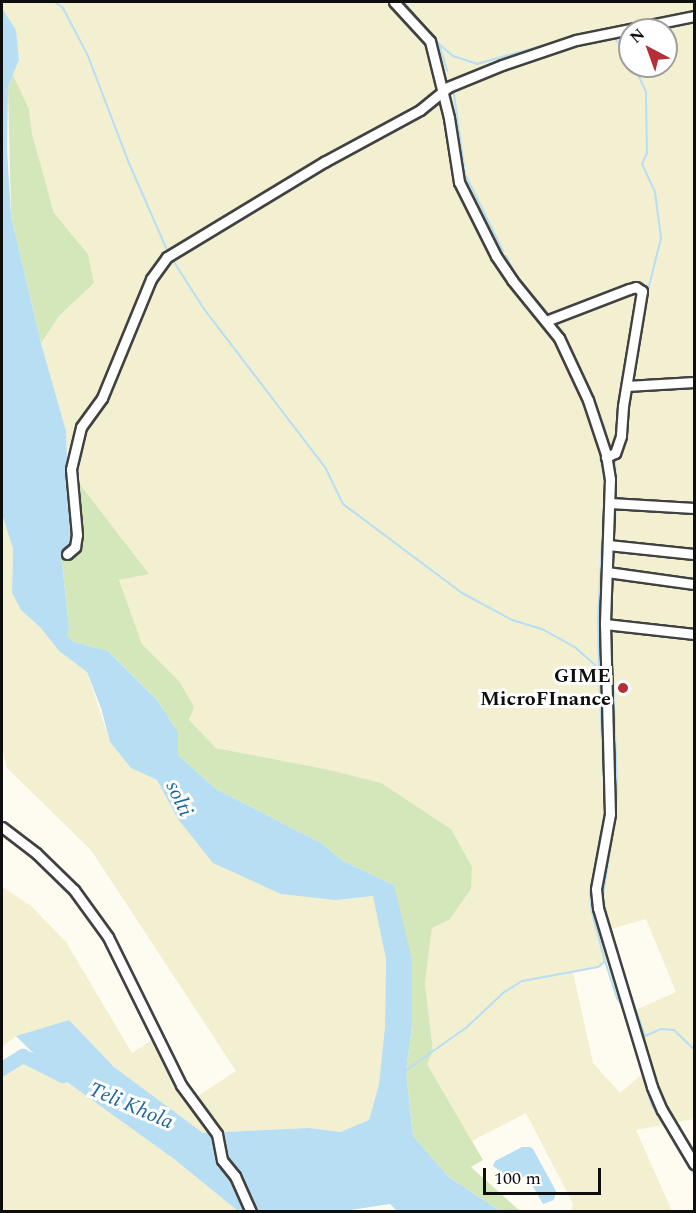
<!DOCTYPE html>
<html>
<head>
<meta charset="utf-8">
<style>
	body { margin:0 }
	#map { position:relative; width:696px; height:1213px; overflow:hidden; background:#fefbf0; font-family:Spectral,serif }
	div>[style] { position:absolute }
	.farmland>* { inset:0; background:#f3efd1 }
	.green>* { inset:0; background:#d3e7bb }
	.water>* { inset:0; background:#b7def3 }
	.stream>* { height:2px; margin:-1px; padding:0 1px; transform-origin:1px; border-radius:1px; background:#b7def3 }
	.river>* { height:14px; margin:-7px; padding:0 7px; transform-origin:7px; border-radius:7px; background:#b7def3 }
	.roads { filter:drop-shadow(2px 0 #414141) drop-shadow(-2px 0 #414141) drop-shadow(0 2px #414141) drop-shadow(0 -2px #414141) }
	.street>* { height:9px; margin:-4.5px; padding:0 4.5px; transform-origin:4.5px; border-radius:4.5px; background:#fff }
	.dots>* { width:16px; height:16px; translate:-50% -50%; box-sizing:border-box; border:3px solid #fff; border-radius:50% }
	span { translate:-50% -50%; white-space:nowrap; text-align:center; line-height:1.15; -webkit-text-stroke:6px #fff; paint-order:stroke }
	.poi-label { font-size:20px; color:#0e0e0e; font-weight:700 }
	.right { translate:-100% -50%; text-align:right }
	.water-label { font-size:21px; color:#1e6799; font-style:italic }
	.frame { position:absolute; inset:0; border:3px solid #0e0e0e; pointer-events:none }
	.north { position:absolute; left:618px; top:18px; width:60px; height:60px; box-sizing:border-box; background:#fff; border:2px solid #9f9f9f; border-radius:50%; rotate:319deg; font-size:16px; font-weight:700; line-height:24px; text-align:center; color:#0e0e0e }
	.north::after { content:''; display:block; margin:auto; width:21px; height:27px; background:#b62e38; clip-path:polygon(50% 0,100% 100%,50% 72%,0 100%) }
	.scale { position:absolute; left:483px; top:1168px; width:118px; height:27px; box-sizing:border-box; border:3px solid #0e0e0e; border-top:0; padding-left:8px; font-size:18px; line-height:21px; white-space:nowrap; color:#0e0e0e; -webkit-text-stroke:4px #fff; paint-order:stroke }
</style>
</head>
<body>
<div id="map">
	<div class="farmland">
		<i style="clip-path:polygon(evenodd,2px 2px,694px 2px,694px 1119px,636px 1130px,672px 1211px,571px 1211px,573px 1204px,526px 1113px,472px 1141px,427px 1064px,433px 1051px,425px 983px,432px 928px,449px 920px,325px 769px,216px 748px,188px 720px,179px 681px,142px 644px,119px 580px,148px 573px,69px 470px,66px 431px,41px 343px,59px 316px,94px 283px,88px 254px,54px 213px,32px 134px,29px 109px,13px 75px,19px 60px,16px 30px,2px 8px,2px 2px,630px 30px,666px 30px,666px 66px,630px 66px,630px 30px,2px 2px,646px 919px,676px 992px,631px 1012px,647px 1070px,620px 1093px,593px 1063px,573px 973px,598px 967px,605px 961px,610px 954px,604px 931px,646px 919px)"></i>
		<i style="clip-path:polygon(2px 514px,13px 549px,12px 593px,21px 610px,40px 627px,59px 651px,87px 672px,110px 742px,131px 768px,157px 780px,178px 819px,336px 900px,374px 896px,386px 959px,385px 1026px,379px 1084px,369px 1120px,340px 1132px,309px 1128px,203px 1133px,114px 1067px,69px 1020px,16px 1036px,2px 1047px,2px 887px,30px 905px,66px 942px,132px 1053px,158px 1036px,192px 1100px,236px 1071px,91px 850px,7px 768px,2px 747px)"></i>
		<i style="clip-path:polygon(23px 1056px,49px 1069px,174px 1159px,238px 1211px,2px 1212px,2px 1070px)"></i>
	</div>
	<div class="green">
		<i style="clip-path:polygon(13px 75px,29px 109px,32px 134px,54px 213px,88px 254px,94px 283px,59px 316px,41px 343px,11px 216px,8px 87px)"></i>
		<i style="clip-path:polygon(69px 470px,149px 574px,119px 580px,142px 644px,179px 681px,194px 707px,189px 720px,216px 748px,325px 769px,381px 783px,451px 829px,472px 867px,471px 889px,449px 920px,432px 928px,425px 983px,433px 1051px,427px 1064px,483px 1160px,471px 1167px,520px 1211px,500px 1211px,449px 1177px,413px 1136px,406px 1071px,412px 1026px,394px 885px,343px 861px,321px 843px,216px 789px,178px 755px,178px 732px,157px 700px,108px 651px,74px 642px,66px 636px,69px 628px,61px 553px,69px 546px)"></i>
	</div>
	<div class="water">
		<i style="clip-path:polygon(2px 8px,16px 30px,19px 60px,8px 87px,7px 149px,11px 216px,41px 343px,66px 431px,70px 534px,69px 546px,61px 553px,69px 628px,67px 636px,74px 642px,108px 651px,157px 700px,178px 732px,178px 755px,216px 789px,321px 843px,343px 861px,394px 885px,412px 961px,412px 1026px,406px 1071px,413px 1136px,449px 1177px,500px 1211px,397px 1211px,390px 1204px,337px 1212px,238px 1211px,174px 1159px,49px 1069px,16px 1036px,69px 1020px,114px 1067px,203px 1133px,309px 1128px,340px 1132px,369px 1120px,379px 1084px,385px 1026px,386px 959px,373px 896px,336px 900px,281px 894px,213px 863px,178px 819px,157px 780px,131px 768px,110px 742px,101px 708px,87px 672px,59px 651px,40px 627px,21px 610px,12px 593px,13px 549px,2px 514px)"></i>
		<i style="clip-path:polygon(522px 1147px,530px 1147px,533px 1149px,556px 1191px,554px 1200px,543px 1204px,527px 1176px,512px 1179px,493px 1166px,495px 1161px)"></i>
	</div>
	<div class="stream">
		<i style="left:55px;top:2px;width:10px;rotate:37deg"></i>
		<i style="left:63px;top:8px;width:54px;rotate:62.5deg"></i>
		<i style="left:88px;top:56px;width:112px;rotate:69.1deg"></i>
		<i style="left:128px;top:161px;width:99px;rotate:66.3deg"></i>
		<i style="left:404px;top:2px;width:55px;rotate:50.2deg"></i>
		<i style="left:439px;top:44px;width:28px;rotate:73deg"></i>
		<i style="left:614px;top:37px;width:27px;rotate:54deg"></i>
		<i style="left:439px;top:44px;width:18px;rotate:41deg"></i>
		<i style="left:453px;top:56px;width:25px;rotate:18deg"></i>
		<i style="left:477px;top:64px;width:117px;rotate:-15.8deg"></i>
		<i style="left:590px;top:32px;width:46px;rotate:-11.3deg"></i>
		<i style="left:634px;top:66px;width:29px;rotate:65deg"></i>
		<i style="left:646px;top:92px;width:61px;rotate:89.1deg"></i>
		<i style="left:647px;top:153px;width:12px;rotate:114deg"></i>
		<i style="left:642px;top:164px;width:31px;rotate:65deg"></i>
		<i style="left:655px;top:192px;width:46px;rotate:82.6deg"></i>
		<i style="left:661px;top:238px;width:66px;rotate:104deg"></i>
		<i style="left:453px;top:87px;width:88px;rotate:82.1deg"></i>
		<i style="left:465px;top:174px;width:86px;rotate:63.7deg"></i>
		<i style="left:506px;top:256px;width:22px;rotate:63deg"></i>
		<i style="left:174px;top:262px;width:56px;rotate:57.4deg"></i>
		<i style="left:204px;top:309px;width:199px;rotate:52.6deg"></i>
		<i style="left:325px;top:467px;width:41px;rotate:64.1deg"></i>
		<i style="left:343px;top:504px;width:149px;rotate:36.8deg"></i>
		<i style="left:462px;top:593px;width:57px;rotate:28.4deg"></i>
		<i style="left:512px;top:620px;width:31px;rotate:17deg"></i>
		<i style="left:542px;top:629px;width:39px;rotate:29deg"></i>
		<i style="left:576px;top:648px;width:31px;rotate:42deg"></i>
		<i style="left:599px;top:669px;width:142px;rotate:87.6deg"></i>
		<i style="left:605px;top:811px;width:82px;rotate:100.5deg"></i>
		<i style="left:590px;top:892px;width:21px;rotate:85deg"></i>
		<i style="left:592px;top:913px;width:50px;rotate:74.8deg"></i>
		<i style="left:605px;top:961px;width:9px;rotate:139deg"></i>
		<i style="left:598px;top:967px;width:77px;rotate:169.6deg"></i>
		<i style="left:522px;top:981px;width:22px;rotate:148deg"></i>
		<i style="left:503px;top:993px;width:50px;rotate:136.6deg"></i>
		<i style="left:467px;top:1027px;width:76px;rotate:144.6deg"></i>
		<i style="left:519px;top:280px;width:48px;rotate:49.3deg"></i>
		<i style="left:567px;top:344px;width:90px;rotate:65.7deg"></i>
		<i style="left:604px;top:426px;width:25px;rotate:76deg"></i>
		<i style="left:615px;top:458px;width:41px;rotate:88.6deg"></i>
		<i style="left:614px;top:543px;width:36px;rotate:-87deg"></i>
		<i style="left:612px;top:570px;width:20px;rotate:-84deg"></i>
		<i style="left:611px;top:623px;width:48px;rotate:-88.8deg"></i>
		<i style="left:599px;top:669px;width:50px;rotate:-91.1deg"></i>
		<i style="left:598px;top:619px;width:135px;rotate:-87deg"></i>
		<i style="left:605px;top:484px;width:29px;rotate:-100deg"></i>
		<i style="left:608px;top:928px;width:32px;rotate:-99deg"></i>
		<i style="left:603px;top:896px;width:86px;rotate:-81.3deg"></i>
		<i style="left:616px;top:811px;width:24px;rotate:-88deg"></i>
		<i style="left:617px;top:787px;width:160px;rotate:-92.1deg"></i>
		<i style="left:605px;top:961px;width:39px;rotate:72deg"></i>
		<i style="left:617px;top:998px;width:15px;rotate:58deg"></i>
		<i style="left:619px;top:962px;width:78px;rotate:70.6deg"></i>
		<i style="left:645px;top:1036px;width:17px;rotate:-24deg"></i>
		<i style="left:661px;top:1029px;width:13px;rotate:4deg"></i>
		<i style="left:674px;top:1030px;width:28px;rotate:44deg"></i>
		<i style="left:637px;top:1051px;width:57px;rotate:74.7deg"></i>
		<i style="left:652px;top:1106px;width:33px;rotate:55deg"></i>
		<i style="left:690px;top:1166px;width:10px;rotate:66deg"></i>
	</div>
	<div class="river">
		<i style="left:2px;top:1069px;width:25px;rotate:-32deg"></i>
		<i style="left:23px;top:1056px;width:45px;rotate:26.6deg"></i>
	</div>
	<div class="roads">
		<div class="street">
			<i style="left:394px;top:2px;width:53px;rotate:47.3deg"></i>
			<i style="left:430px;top:41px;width:79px;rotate:76.1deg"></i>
			<i style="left:449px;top:118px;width:65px;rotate:81.1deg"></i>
			<i style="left:459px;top:182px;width:83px;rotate:63.4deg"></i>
			<i style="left:496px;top:256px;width:29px;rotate:56deg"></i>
			<i style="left:512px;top:280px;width:75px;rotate:51deg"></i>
			<i style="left:559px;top:338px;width:68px;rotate:64.9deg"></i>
			<i style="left:588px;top:400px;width:57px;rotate:71.6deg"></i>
			<i style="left:606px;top:454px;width:25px;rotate:81deg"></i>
			<i style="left:610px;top:479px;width:145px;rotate:92deg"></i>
			<i style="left:605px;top:624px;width:190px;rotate:88.5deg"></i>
			<i style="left:610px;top:814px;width:76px;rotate:100.6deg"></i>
			<i style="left:596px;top:889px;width:19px;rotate:84deg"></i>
			<i style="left:598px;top:908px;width:187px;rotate:73.2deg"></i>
			<i style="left:652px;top:1087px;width:25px;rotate:67deg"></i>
			<i style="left:662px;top:1110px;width:63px;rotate:59.3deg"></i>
			<i style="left:546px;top:321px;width:89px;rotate:-21.1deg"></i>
			<i style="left:629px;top:289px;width:7px;rotate:-16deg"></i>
			<i style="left:636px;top:287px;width:7px;rotate:34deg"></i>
			<i style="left:642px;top:291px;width:117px;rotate:99.4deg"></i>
			<i style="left:623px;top:406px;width:30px;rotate:94deg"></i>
			<i style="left:621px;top:436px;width:18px;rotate:109deg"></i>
			<i style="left:615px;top:453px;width:10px;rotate:156deg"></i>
			<i style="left:627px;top:386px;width:67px;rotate:-3.4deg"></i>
			<i style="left:610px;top:503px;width:84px;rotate:3.4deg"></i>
			<i style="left:608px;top:545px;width:86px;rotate:6deg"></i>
			<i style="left:67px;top:554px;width:11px;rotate:-41deg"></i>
			<i style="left:75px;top:547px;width:12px;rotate:-81deg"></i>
			<i style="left:77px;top:535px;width:66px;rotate:-95.2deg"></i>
			<i style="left:71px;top:469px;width:43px;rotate:-76.6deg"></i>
			<i style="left:81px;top:427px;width:36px;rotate:-54deg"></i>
			<i style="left:102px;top:398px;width:129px;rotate:-67.6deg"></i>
			<i style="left:151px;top:279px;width:27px;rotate:-54deg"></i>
			<i style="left:167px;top:257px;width:184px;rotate:-31.2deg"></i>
			<i style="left:324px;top:162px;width:109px;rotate:-28.4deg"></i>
			<i style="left:420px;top:110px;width:36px;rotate:-39deg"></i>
			<i style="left:448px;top:87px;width:58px;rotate:-22.2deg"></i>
			<i style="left:502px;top:65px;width:78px;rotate:-18.7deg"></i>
			<i style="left:576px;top:40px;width:120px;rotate:-11.5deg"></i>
			<i style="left:607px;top:572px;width:88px;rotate:7.9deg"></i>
			<i style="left:605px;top:624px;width:90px;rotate:6.4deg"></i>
			<i style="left:2px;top:827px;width:43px;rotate:37.4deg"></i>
			<i style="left:36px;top:853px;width:53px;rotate:44.2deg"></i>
			<i style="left:74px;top:890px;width:58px;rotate:54.1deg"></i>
			<i style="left:108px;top:937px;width:165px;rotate:63.7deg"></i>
			<i style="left:181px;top:1085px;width:61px;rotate:53.7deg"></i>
			<i style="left:217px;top:1134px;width:26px;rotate:79deg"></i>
			<i style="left:222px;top:1160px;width:21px;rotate:51deg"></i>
			<i style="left:235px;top:1176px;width:39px;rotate:66deg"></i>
		</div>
	</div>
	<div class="dots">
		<i style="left:623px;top:688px;background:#b62e38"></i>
	</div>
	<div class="poi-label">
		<span class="right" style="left:611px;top:688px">GIME<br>MicroFInance</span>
	</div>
	<div class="water-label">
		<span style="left:179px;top:799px;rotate:65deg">solti</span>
		<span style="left:131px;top:1106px;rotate:23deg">Teli Khola</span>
	</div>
	<div class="frame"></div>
	<div class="north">N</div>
	<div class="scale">100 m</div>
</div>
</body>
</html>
